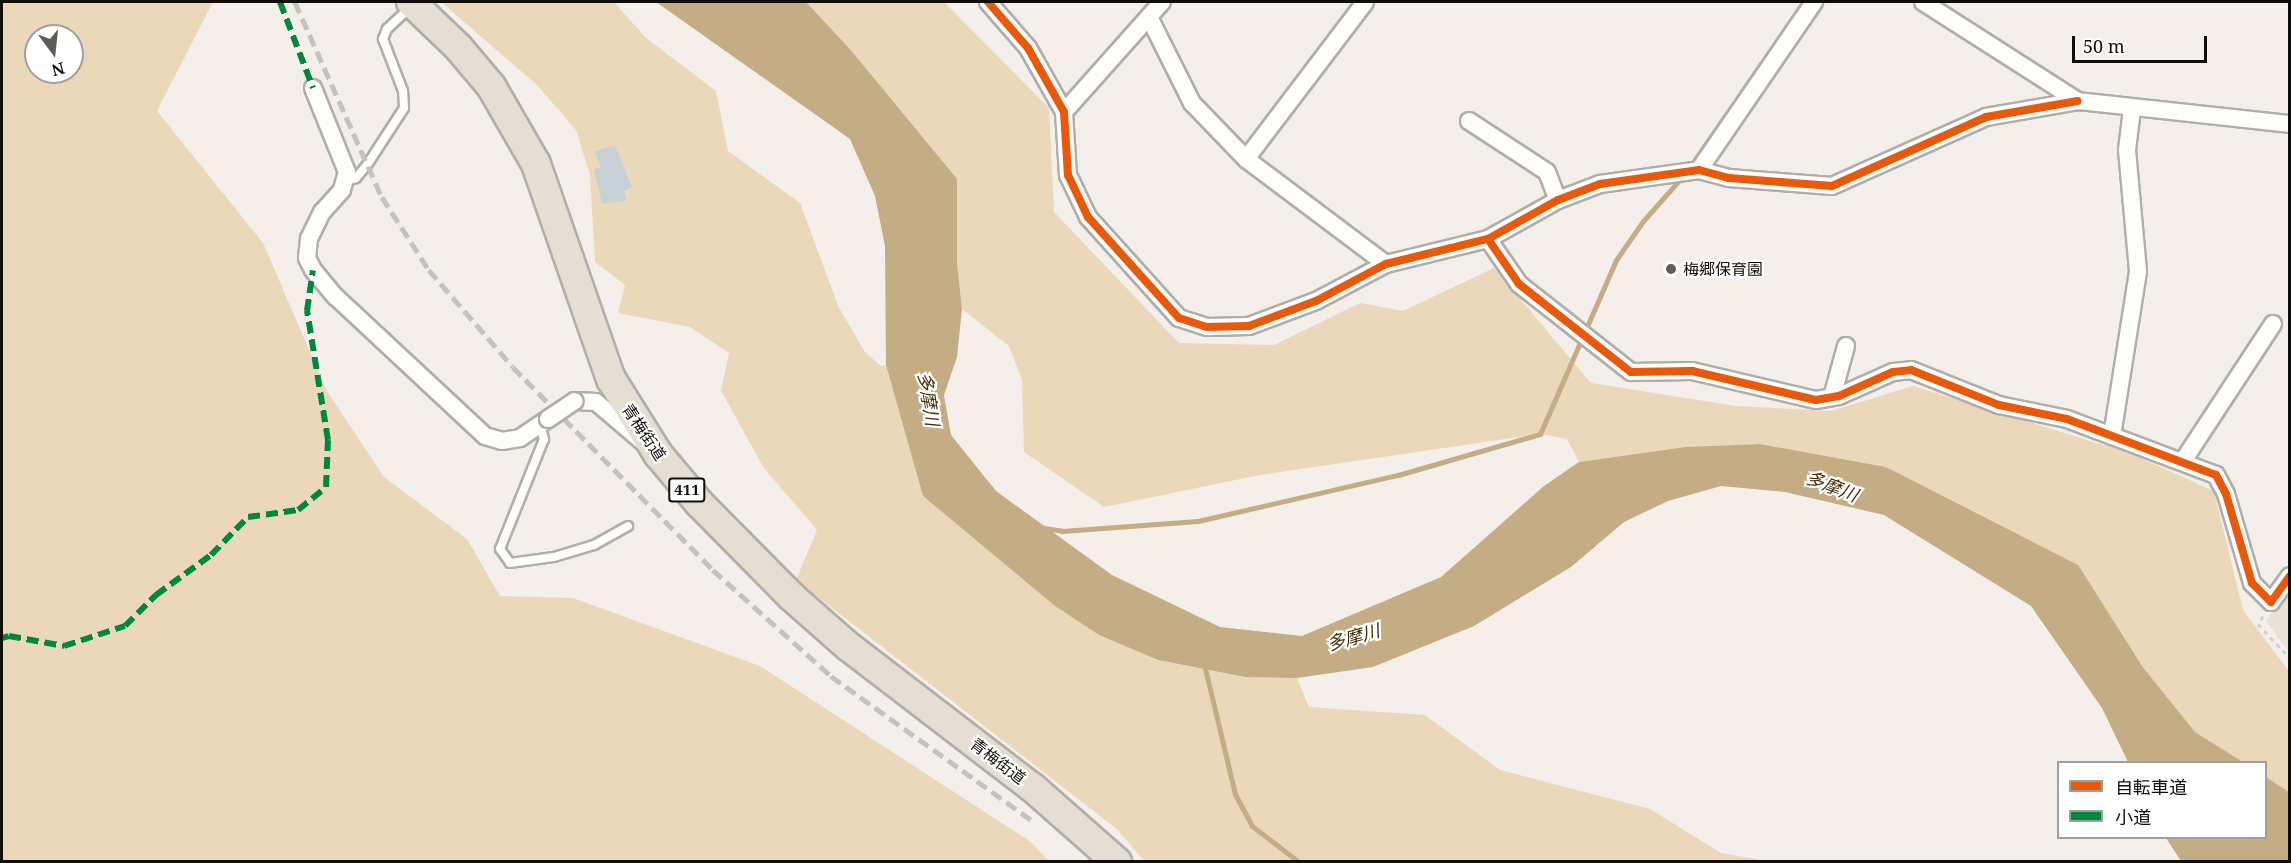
<!DOCTYPE html>
<html>
<head>
<meta charset="utf-8">
<style>
	body { margin:0 }
	#map { position:relative; width:2291px; height:863px; overflow:hidden; background:#f4efea; font-family:"Noto Serif","Noto Sans JP",serif }
	div>[style] { position:absolute }
	.built>* { inset:0; background:#e9e1d7 }
	.green>* { inset:0; background:#ebd8bb }
	.water>* { inset:0; background:#c4ac84 }
	.stream>* { height:5px; margin:-2.5px; padding:0 2.5px; transform-origin:2.5px; border-radius:2.5px; background:#c4ac84 }
	.building>* { inset:0; background:#c6d0d5 }
	.path>* { height:3px; margin-top:-1.5px; transform-origin:0; background:repeating-linear-gradient(90deg,#d0cfcd 0 4.5px,transparent 0 9px) }
	.roads { filter:drop-shadow(2px 0 #b1aeaa) drop-shadow(-2px 0 #b1aeaa) drop-shadow(0 2px #b1aeaa) drop-shadow(0 -2px #b1aeaa) }
	.service>* { height:8px; margin:-4px; padding:0 4px; transform-origin:4px; border-radius:4px; background:#fdfdfc }
	.minor>* { height:16px; margin:-8px; padding:0 8px; transform-origin:8px; border-radius:8px; background:#fdfdfc }
	.trunk>* { height:28px; margin:-14px; padding:0 14px; transform-origin:14px; border-radius:14px; background:#e4ded3 }
	.rail>* { height:4.5px; margin-top:-2.25px; transform-origin:0; background:repeating-linear-gradient(90deg,#c3c2c0 0 12px,transparent 0 18px) }
	.bridges { filter:drop-shadow(2px 0 #b1aeaa) drop-shadow(-2px 0 #b1aeaa) drop-shadow(0 2px #b1aeaa) drop-shadow(0 -2px #b1aeaa) }
	.minor-bridge>* { height:16px; margin:-8px; padding:0 8px; transform-origin:8px; border-radius:8px; background:#fdfdfc }
	.quiet>* { height:6px; margin-top:-3px; transform-origin:0; background:repeating-linear-gradient(90deg,#00873e 0 12px,transparent 0 18px) }
	.cycleway>* { height:8px; margin:-4px; padding:0 4px; transform-origin:4px; border-radius:4px; background:#e8590c }
	.dots>* { width:16px; height:16px; translate:-50% -50%; box-sizing:border-box; border:3px solid #fff; border-radius:50% }
	span { translate:-50% -50%; white-space:nowrap; text-align:center; line-height:1.15; -webkit-text-stroke:4.5px #fff; paint-order:stroke }
	.shield-label span { padding:2px 4px; background:#fff; border:2px solid; border-radius:4px; -webkit-text-stroke-width:0 }
	.shield-label { font-size:15px; color:#100e0b; font-weight:700 }
	.poi-label { font-size:16px; color:#100e0b }
	.left { translate:0 -50%; text-align:left }
	.street-label { font-size:16px; color:#100e0b }
	.water-label { font-size:18px; color:#432c00; font-style:italic }
	.frame { position:absolute; inset:0; border:3px solid #100e0b; pointer-events:none }
	.legend { position:absolute; left:2057px; top:761px; width:210px; height:78px; box-sizing:border-box; background:#fff; border:2px solid #9f9f9d; margin:0; padding:8px 10px; list-style:none; font-size:18px; color:#100e0b }
	.legend li { display:flex; align-items:center; gap:12px; height:30px }
	.legend b { width:30px; border:2px solid #9f9f9d }
	.north { position:absolute; left:24px; top:24px; width:60px; height:60px; box-sizing:border-box; background:#fff; border:2px solid #9f9f9d; border-radius:50%; rotate:165deg; font-size:16px; font-weight:700; line-height:24px; text-align:center; color:#100e0b }
	.north::after { content:''; display:block; margin:auto; width:21px; height:27px; background:#605d59; clip-path:polygon(50% 0,100% 100%,50% 72%,0 100%) }
	.scale { position:absolute; left:2072px; top:36px; width:135px; height:27px; box-sizing:border-box; border:3px solid #100e0b; border-top:0; padding-left:8px; font-size:18px; line-height:21px; white-space:nowrap; color:#100e0b; -webkit-text-stroke:4px #fff; paint-order:stroke }
</style>
</head>
<body>
<div id="map">
	<div class="built">
		<i style="clip-path:polygon(2289px 588px,2289px 652px,2266px 621px)"></i>
	</div>
	<div class="green">
		<i style="clip-path:polygon(evenodd,2px 2px,213px 2px,157px 111px,263px 243px,327px 391px,384px 477px,467px 539px,500px 596px,573px 598px,760px 666px,1031px 842px,1049px 861px,2px 861px,2px 2px,36px 36px,72px 36px,72px 72px,36px 72px,36px 36px)"></i>
		<i style="clip-path:polygon(441px 2px,614px 2px,646px 38px,716px 91px,728px 151px,800px 203px,839px 308px,865px 352px,881px 366px,886px 365px,923px 496px,1055px 606px,1099px 635px,1158px 660px,1245px 677px,1297px 678px,1309px 707px,1425px 715px,1500px 770px,1650px 809px,1721px 853px,1768px 861px,1144px 861px,1118px 830px,796px 580px,817px 530px,764px 468px,721px 391px,729px 353px,690px 327px,618px 313px,625px 285px,595px 262px,590px 175px,576px 130px,537px 85px)"></i>
		<i style="clip-path:polygon(806px 2px,944px 2px,1049px 108px,1054px 212px,1179px 343px,1274px 345px,1360px 303px,1403px 311px,1494px 268px,1591px 383px,1736px 406px,1831px 411px,1913px 386px,2129px 453px,2214px 491px,2243px 610px,2289px 671px,2289px 792px,2266px 777px,2266px 762px,2243px 762px,2195px 732px,2142px 666px,1976px 516px,1886px 467px,1760px 444px,1685px 447px,1579px 462px,1567px 439px,1540px 434px,1260px 475px,1104px 507px,1024px 452px,1022px 380px,1009px 346px,962px 309px,957px 263px,849px 48px)"></i>
	</div>
	<div class="water">
		<i style="clip-path:polygon(656px 2px,806px 2px,849px 48px,957px 179px,957px 263px,962px 309px,957px 357px,944px 395px,951px 435px,996px 491px,1112px 575px,1220px 627px,1302px 636px,1441px 577px,1544px 486px,1579px 462px,1685px 447px,1760px 444px,1886px 467px,2078px 565px,2142px 666px,2195px 732px,2243px 762px,2128px 762px,2102px 708px,2031px 606px,1884px 515px,1785px 492px,1721px 486px,1668px 501px,1624px 522px,1571px 567px,1474px 626px,1373px 667px,1297px 678px,1245px 677px,1158px 660px,1099px 635px,1055px 606px,923px 496px,886px 365px,885px 246px,875px 196px,850px 139px)"></i>
		<i style="clip-path:polygon(2266px 777px,2289px 792px,2289px 861px,2181px 861px,2166px 838px,2266px 838px)"></i>
	</div>
	<div class="stream">
		<i style="left:1689px;top:168px;width:202px;rotate:-55.3deg"></i>
		<i style="left:1044px;top:528px;width:18px;rotate:9deg"></i>
		<i style="left:1062px;top:531px;width:136px;rotate:-4.2deg"></i>
		<i style="left:1198px;top:521px;width:205px;rotate:-13deg"></i>
		<i style="left:1398px;top:475px;width:148px;rotate:-16.1deg"></i>
		<i style="left:1540px;top:434px;width:190px;rotate:-66.4deg"></i>
		<i style="left:1616px;top:260px;width:47px;rotate:-55.3deg"></i>
		<i style="left:1643px;top:221px;width:60px;rotate:-48.4deg"></i>
		<i style="left:1204px;top:664px;width:134px;rotate:76.6deg"></i>
		<i style="left:1235px;top:794px;width:36px;rotate:62deg"></i>
		<i style="left:1252px;top:826px;width:59px;rotate:37.5deg"></i>
	</div>
	<div class="building">
		<i style="clip-path:polygon(615px 146px,632px 187px,624px 191px,627px 200px,602px 204px,594px 169px,601px 168px,595px 151px)"></i>
	</div>
	<div class="path">
		<i style="left:2263px;top:616px;width:9px;rotate:122deg"></i>
		<i style="left:2258px;top:624px;width:47px;rotate:46.7deg"></i>
	</div>
	<div class="roads">
		<div class="service">
			<i style="left:346px;top:181px;width:10px;rotate:-17deg"></i>
			<i style="left:356px;top:178px;width:17px;rotate:-50deg"></i>
			<i style="left:367px;top:165px;width:68px;rotate:-57deg"></i>
			<i style="left:404px;top:108px;width:17px;rotate:-93deg"></i>
			<i style="left:403px;top:91px;width:56px;rotate:-111deg"></i>
			<i style="left:383px;top:39px;width:11px;rotate:-68deg"></i>
			<i style="left:387px;top:29px;width:33px;rotate:-43deg"></i>
			<i style="left:540px;top:425px;width:15px;rotate:74deg"></i>
			<i style="left:544px;top:439px;width:118px;rotate:111.8deg"></i>
			<i style="left:500px;top:549px;width:17px;rotate:54deg"></i>
			<i style="left:510px;top:563px;width:44px;rotate:-7.8deg"></i>
			<i style="left:554px;top:557px;width:42px;rotate:-16.7deg"></i>
			<i style="left:594px;top:545px;width:39px;rotate:-29deg"></i>
		</div>
		<div class="minor">
			<i style="left:988px;top:2px;width:61px;rotate:49deg"></i>
			<i style="left:1028px;top:48px;width:73px;rotate:60.6deg"></i>
			<i style="left:1064px;top:112px;width:63px;rotate:86.4deg"></i>
			<i style="left:1068px;top:175px;width:47px;rotate:64.5deg"></i>
			<i style="left:1088px;top:217px;width:136px;rotate:48deg"></i>
			<i style="left:1179px;top:318px;width:29px;rotate:18deg"></i>
			<i style="left:1207px;top:327px;width:42px;rotate:-1.4deg"></i>
			<i style="left:1249px;top:326px;width:72px;rotate:-20.5deg"></i>
			<i style="left:1316px;top:301px;width:79px;rotate:-27.9deg"></i>
			<i style="left:1386px;top:264px;width:105px;rotate:-13.8deg"></i>
			<i style="left:1488px;top:239px;width:80px;rotate:-29.1deg"></i>
			<i style="left:1558px;top:200px;width:45px;rotate:-20.9deg"></i>
			<i style="left:1600px;top:184px;width:100px;rotate:-8deg"></i>
			<i style="left:1699px;top:170px;width:31px;rotate:15deg"></i>
			<i style="left:1729px;top:178px;width:103px;rotate:4.4deg"></i>
			<i style="left:1832px;top:186px;width:169px;rotate:-24.1deg"></i>
			<i style="left:1986px;top:117px;width:93px;rotate:-9.9deg"></i>
			<i style="left:1923px;top:2px;width:184px;rotate:32.6deg"></i>
			<i style="left:2078px;top:101px;width:213px;rotate:6.2deg"></i>
			<i style="left:1149px;top:17px;width:96px;rotate:63.4deg"></i>
			<i style="left:1192px;top:103px;width:78px;rotate:46deg"></i>
			<i style="left:1246px;top:159px;width:175px;rotate:36.9deg"></i>
			<i style="left:313px;top:88px;width:91px;rotate:68deg"></i>
			<i style="left:347px;top:172px;width:19px;rotate:106deg"></i>
			<i style="left:342px;top:190px;width:30px;rotate:132deg"></i>
			<i style="left:322px;top:212px;width:30px;rotate:116deg"></i>
			<i style="left:309px;top:239px;width:19px;rotate:96deg"></i>
			<i style="left:307px;top:258px;width:13px;rotate:63deg"></i>
			<i style="left:313px;top:270px;width:35px;rotate:50deg"></i>
			<i style="left:336px;top:297px;width:204px;rotate:43deg"></i>
			<i style="left:485px;top:436px;width:18px;rotate:16deg"></i>
			<i style="left:502px;top:441px;width:18px;rotate:-9deg"></i>
			<i style="left:520px;top:438px;width:34px;rotate:-34deg"></i>
			<i style="left:1064px;top:112px;width:147px;rotate:-48.3deg"></i>
			<i style="left:1469px;top:121px;width:93px;rotate:33.2deg"></i>
			<i style="left:1547px;top:172px;width:30px;rotate:69deg"></i>
			<i style="left:1246px;top:159px;width:197px;rotate:-52.8deg"></i>
			<i style="left:1699px;top:170px;width:204px;rotate:-55.6deg"></i>
			<i style="left:1488px;top:239px;width:55px;rotate:55.4deg"></i>
			<i style="left:1519px;top:284px;width:142px;rotate:38.2deg"></i>
			<i style="left:1631px;top:372px;width:61px;rotate:-0.9deg"></i>
			<i style="left:1692px;top:371px;width:127px;rotate:13.2deg"></i>
			<i style="left:1816px;top:400px;width:23px;rotate:-10deg"></i>
			<i style="left:1839px;top:396px;width:59px;rotate:-24deg"></i>
			<i style="left:1893px;top:372px;width:18px;rotate:-6deg"></i>
			<i style="left:1911px;top:370px;width:95px;rotate:21.7deg"></i>
			<i style="left:1999px;top:405px;width:69px;rotate:11.6deg"></i>
			<i style="left:2067px;top:419px;width:159px;rotate:20.6deg"></i>
			<i style="left:2216px;top:475px;width:21px;rotate:62deg"></i>
			<i style="left:2226px;top:494px;width:93px;rotate:73.7deg"></i>
			<i style="left:2252px;top:583px;width:27px;rotate:45deg"></i>
			<i style="left:2271px;top:602px;width:32px;rotate:-54deg"></i>
			<i style="left:1832px;top:397px;width:53px;rotate:-74.6deg"></i>
			<i style="left:575px;top:401px;width:21px;rotate:3deg"></i>
			<i style="left:596px;top:402px;width:62px;rotate:40.4deg"></i>
			<i style="left:2112px;top:436px;width:167px;rotate:-81deg"></i>
			<i style="left:2138px;top:271px;width:121px;rotate:-95.2deg"></i>
			<i style="left:2127px;top:150px;width:41px;rotate:-83deg"></i>
			<i style="left:2183px;top:461px;width:164px;rotate:-56.7deg"></i>
		</div>
		<div class="trunk">
			<i style="left:411px;top:2px;width:65px;rotate:43.8deg"></i>
			<i style="left:458px;top:47px;width:51px;rotate:49.8deg"></i>
			<i style="left:491px;top:86px;width:90px;rotate:60deg"></i>
			<i style="left:536px;top:164px;width:228px;rotate:70.8deg"></i>
			<i style="left:611px;top:379px;width:89px;rotate:57.9deg"></i>
			<i style="left:658px;top:454px;width:64px;rotate:50.1deg"></i>
			<i style="left:699px;top:503px;width:132px;rotate:45.3deg"></i>
			<i style="left:792px;top:597px;width:76px;rotate:41.3deg"></i>
			<i style="left:849px;top:647px;width:232px;rotate:37.5deg"></i>
			<i style="left:1033px;top:788px;width:112px;rotate:41.4deg"></i>
		</div>
	</div>
	<div class="rail">
		<i style="left:295px;top:2px;width:214px;rotate:66deg"></i>
		<i style="left:382px;top:197px;width:87px;rotate:57.2deg"></i>
		<i style="left:429px;top:270px;width:128px;rotate:49.1deg"></i>
		<i style="left:513px;top:367px;width:285px;rotate:45.4deg"></i>
		<i style="left:713px;top:570px;width:159px;rotate:41.9deg"></i>
		<i style="left:831px;top:676px;width:249px;rotate:35.7deg"></i>
	</div>
	<div class="bridges">
		<div class="minor-bridge">
			<i style="left:548px;top:419px;width:32px;rotate:-34deg"></i>
		</div>
	</div>
	<div class="quiet">
		<i style="left:280px;top:2px;width:92px;rotate:69deg"></i>
		<i style="left:2px;top:638px;width:7px;rotate:-16deg"></i>
		<i style="left:9px;top:636px;width:56px;rotate:10.3deg"></i>
		<i style="left:64px;top:646px;width:64px;rotate:-18.2deg"></i>
		<i style="left:125px;top:626px;width:44px;rotate:-45deg"></i>
		<i style="left:156px;top:595px;width:68px;rotate:-36deg"></i>
		<i style="left:211px;top:555px;width:53px;rotate:-45.8deg"></i>
		<i style="left:248px;top:517px;width:50px;rotate:-8deg"></i>
		<i style="left:298px;top:510px;width:36px;rotate:-39deg"></i>
		<i style="left:326px;top:487px;width:47px;rotate:-87.6deg"></i>
		<i style="left:328px;top:440px;width:131px;rotate:-99.2deg"></i>
		<i style="left:307px;top:311px;width:41px;rotate:-81.7deg"></i>
	</div>
	<div class="cycleway">
		<i style="left:988px;top:2px;width:61px;rotate:49deg"></i>
		<i style="left:1028px;top:48px;width:73px;rotate:60.6deg"></i>
		<i style="left:1064px;top:112px;width:63px;rotate:86.4deg"></i>
		<i style="left:1068px;top:175px;width:47px;rotate:64.5deg"></i>
		<i style="left:1088px;top:217px;width:136px;rotate:48deg"></i>
		<i style="left:1179px;top:318px;width:29px;rotate:18deg"></i>
		<i style="left:1207px;top:327px;width:42px;rotate:-1.4deg"></i>
		<i style="left:1249px;top:326px;width:72px;rotate:-20.5deg"></i>
		<i style="left:1316px;top:301px;width:79px;rotate:-27.9deg"></i>
		<i style="left:1386px;top:264px;width:105px;rotate:-13.8deg"></i>
		<i style="left:1488px;top:239px;width:80px;rotate:-29.1deg"></i>
		<i style="left:1558px;top:200px;width:45px;rotate:-20.9deg"></i>
		<i style="left:1600px;top:184px;width:100px;rotate:-8deg"></i>
		<i style="left:1699px;top:170px;width:31px;rotate:15deg"></i>
		<i style="left:1729px;top:178px;width:103px;rotate:4.4deg"></i>
		<i style="left:1832px;top:186px;width:169px;rotate:-24.1deg"></i>
		<i style="left:1986px;top:117px;width:93px;rotate:-9.9deg"></i>
		<i style="left:1488px;top:239px;width:55px;rotate:55.4deg"></i>
		<i style="left:1519px;top:284px;width:142px;rotate:38.2deg"></i>
		<i style="left:1631px;top:372px;width:61px;rotate:-0.9deg"></i>
		<i style="left:1692px;top:371px;width:127px;rotate:13.2deg"></i>
		<i style="left:1816px;top:400px;width:23px;rotate:-10deg"></i>
		<i style="left:1839px;top:396px;width:59px;rotate:-24deg"></i>
		<i style="left:1893px;top:372px;width:18px;rotate:-6deg"></i>
		<i style="left:1911px;top:370px;width:95px;rotate:21.7deg"></i>
		<i style="left:1999px;top:405px;width:69px;rotate:11.6deg"></i>
		<i style="left:2067px;top:419px;width:159px;rotate:20.6deg"></i>
		<i style="left:2216px;top:475px;width:21px;rotate:62deg"></i>
		<i style="left:2226px;top:494px;width:93px;rotate:73.7deg"></i>
		<i style="left:2252px;top:583px;width:27px;rotate:45deg"></i>
		<i style="left:2271px;top:602px;width:32px;rotate:-54deg"></i>
	</div>
	<div class="dots">
		<i style="left:1671px;top:269px;background:#605d59"></i>
	</div>
	<div class="shield-label">
		<span style="left:687px;top:490px">411</span>
	</div>
	<div class="poi-label">
		<span class="left" style="left:1683px;top:269px">梅郷保育園</span>
	</div>
	<div class="street-label">
		<span style="left:644px;top:432px;rotate:56deg">青梅街道</span>
		<span style="left:998px;top:761px;rotate:37deg">青梅街道</span>
	</div>
	<div class="water-label">
		<span style="left:929px;top:399px;rotate:81deg">多摩川</span>
		<span style="left:1832px;top:486px;rotate:21deg">多摩川</span>
		<span style="left:1353px;top:637px;rotate:-16deg">多摩川</span>
	</div>
	<div class="frame"></div>
	<ul class="legend">
	<li><b style="height:8px;background:#e8590c"></b>自転車道</li>
	<li><b style="height:8px;background:#00873e"></b>小道</li>
	</ul>
	<div class="north">N</div>
	<div class="scale">50 m</div>
</div>
</body>
</html>
